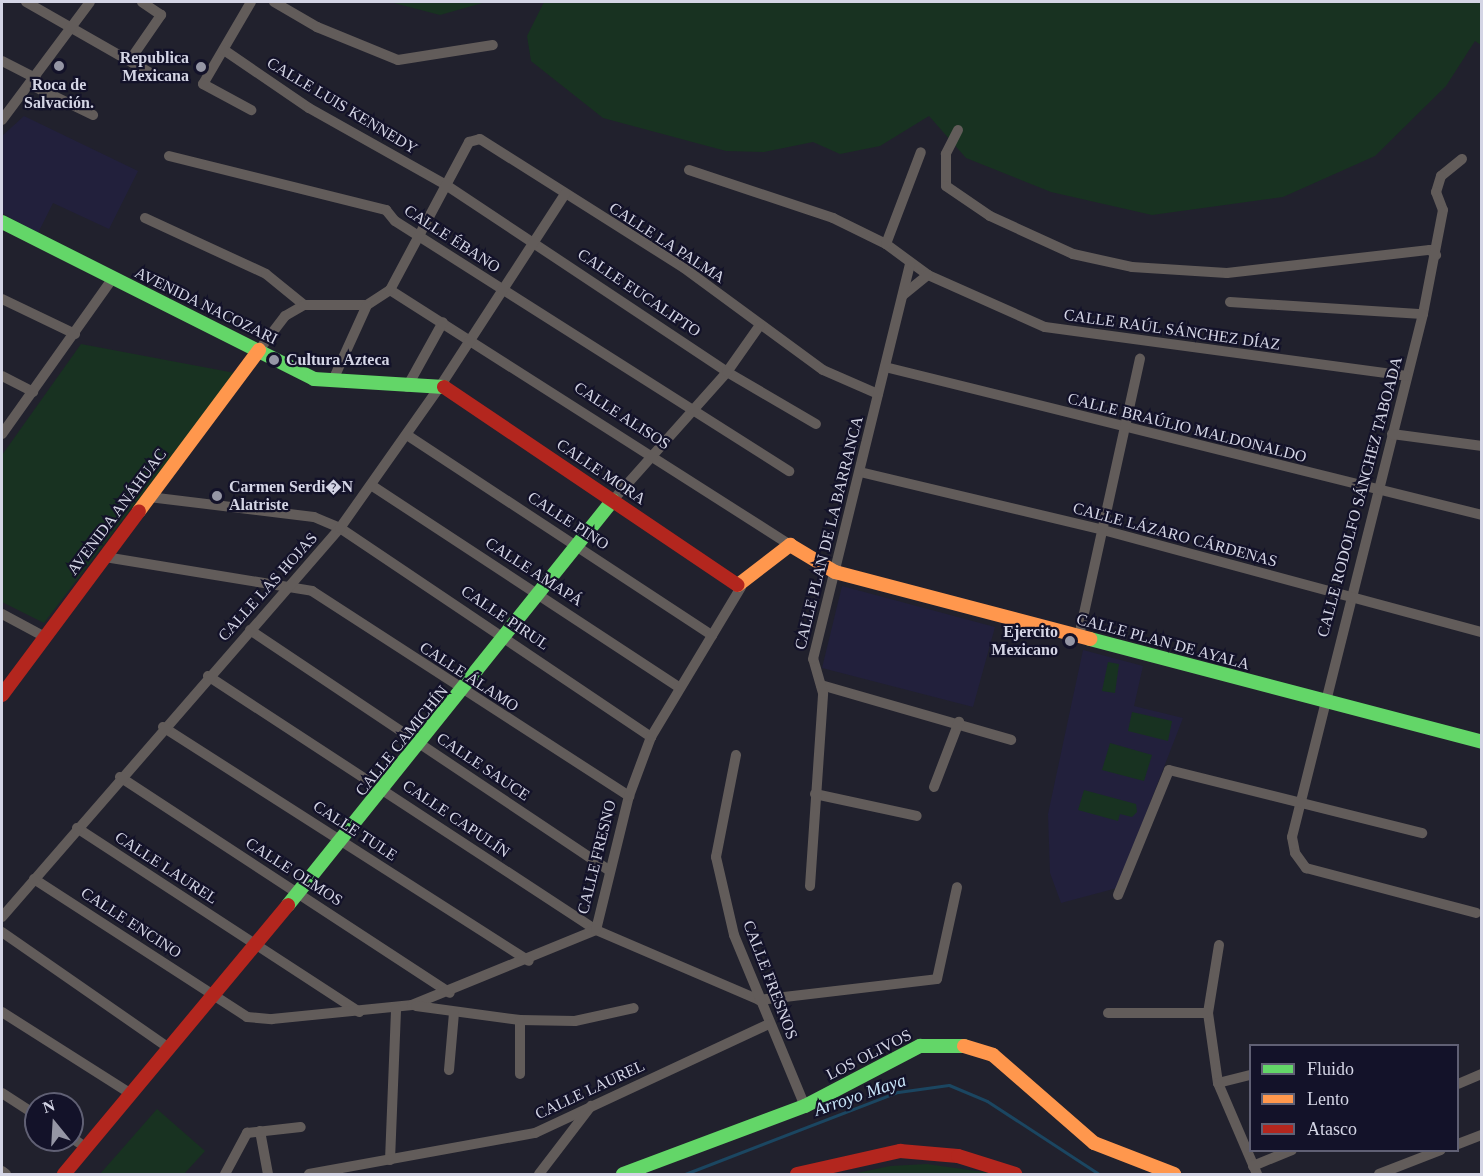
<!DOCTYPE html>
<html>
<head>
<meta charset="utf-8">
<style>
	body { margin:0 }
	#map { position:relative; width:1483px; height:1176px; overflow:hidden; background:#21212d; font-family:Georgia,serif }
	div>[style] { position:absolute }
	.built>* { inset:0; background:#22203c }
	.green>* { inset:0; background:#183221 }
	.stream>* { height:3px; margin:-1.5px; padding:0 1.5px; transform-origin:1.5px; border-radius:1.5px; background:#1b4661 }
	.street>* { height:10px; margin:-5px; padding:0 5px; transform-origin:5px; border-radius:5px; background:#625c5a }
	.fast>* { height:14px; margin:-7px; padding:0 7px; transform-origin:7px; border-radius:7px; background:#63d668 }
	.slow>* { height:14px; margin:-7px; padding:0 7px; transform-origin:7px; border-radius:7px; background:#ff974d }
	.jam>* { height:14px; margin:-7px; padding:0 7px; transform-origin:7px; border-radius:7px; background:#b3261e }
	.dots>* { width:16px; height:16px; translate:-50% -50%; box-sizing:border-box; border:3px solid #131229; border-radius:50% }
	span { translate:-50% -50%; white-space:nowrap; text-align:center; line-height:1.15; -webkit-text-stroke:4.5px #131229; paint-order:stroke }
	.poi-label { font-size:16px; color:#d4d5e5; font-weight:700 }
	.right { translate:-100% -50%; text-align:right }
	.left { translate:0 -50%; text-align:left }
	.street-label { font-size:16px; color:#d4d5e5 }
	.water-label { font-size:18px; color:#c9e5f9; font-style:italic }
	.frame { position:absolute; inset:0; border:3px solid #d4d5e5; pointer-events:none }
	.legend { position:absolute; left:1249px; top:1044px; width:210px; height:108px; box-sizing:border-box; background:#131229; border:2px solid #606074; margin:0; padding:8px 10px; list-style:none; font-size:18px; color:#d4d5e5 }
	.legend li { display:flex; align-items:center; gap:12px; height:30px }
	.legend b { width:30px; border:2px solid #606074 }
	.north { position:absolute; left:24px; top:1092px; width:60px; height:60px; box-sizing:border-box; background:#131229; border:2px solid #606074; border-radius:50%; rotate:342deg; font-size:16px; font-weight:700; line-height:24px; text-align:center; color:#d4d5e5 }
	.north::after { content:''; display:block; margin:auto; width:21px; height:27px; background:#9596a5; clip-path:polygon(50% 0,100% 100%,50% 72%,0 100%) }
</style>
</head>
<body>
<div id="map">
	<div class="built">
		<i style="clip-path:polygon(24px 116px,138px 171px,109px 229px,53px 203px,38px 233px,2px 213px,2px 136px)"></i>
		<i style="clip-path:polygon(842px 586px,995px 627px,973px 707px,822px 668px)"></i>
		<i style="clip-path:polygon(1083px 650px,1143px 666px,1134px 706px,1183px 718px,1117px 888px,1061px 903px,1050px 873px,1048px 814px)"></i>
	</div>
	<div class="green">
		<i style="clip-path:polygon(390px 2px,486px 2px,440px 15px)"></i>
		<i style="clip-path:polygon(544px 2px,1482px 2px,1481px 45px,1475px 41px,1446px 86px,1375px 156px,1283px 197px,1152px 215px,1051px 192px,966px 158px,929px 116px,880px 146px,840px 154px,813px 142px,764px 152px,726px 151px,603px 118px,531px 61px,527px 36px)"></i>
		<i style="clip-path:polygon(81px 344px,235px 373px,44px 623px,2px 602px,2px 455px)"></i>
		<i style="clip-path:polygon(1108px 662px,1119px 664px,1115px 693px,1102px 691px)"></i>
		<i style="clip-path:polygon(1132px 712px,1172px 721px,1168px 741px,1128px 731px)"></i>
		<i style="clip-path:polygon(1110px 743px,1152px 755px,1144px 781px,1102px 770px)"></i>
		<i style="clip-path:polygon(1084px 790px,1136px 804px,1137px 812px,1132px 817px,1120px 814px,1118px 821px,1078px 810px)"></i>
		<i style="clip-path:polygon(157px 1109px,205px 1151px,184px 1174px,100px 1174px)"></i>
		<i style="clip-path:polygon(927px 1164px,998px 1174px,852px 1174px,890px 1166px)"></i>
	</div>
	<div class="stream">
		<i style="left:685px;top:1174px;width:228px;rotate:-21.1deg"></i>
		<i style="left:898px;top:1092px;width:51px;rotate:-7.8deg"></i>
		<i style="left:949px;top:1085px;width:41px;rotate:22.8deg"></i>
		<i style="left:987px;top:1101px;width:134px;rotate:33.1deg"></i>
	</div>
	<div class="street">
		<i style="left:26px;top:2px;width:147px;rotate:29.7deg"></i>
		<i style="left:251px;top:2px;width:95px;rotate:120.3deg"></i>
		<i style="left:203px;top:84px;width:55px;rotate:28.4deg"></i>
		<i style="left:274px;top:2px;width:50px;rotate:30.2deg"></i>
		<i style="left:317px;top:27px;width:87px;rotate:22.2deg"></i>
		<i style="left:398px;top:60px;width:96px;rotate:-9deg"></i>
		<i style="left:224px;top:50px;width:103px;rotate:34.3deg"></i>
		<i style="left:309px;top:108px;width:157px;rotate:29.3deg"></i>
		<i style="left:446px;top:185px;width:338px;rotate:33.6deg"></i>
		<i style="left:727px;top:372px;width:103px;rotate:30.3deg"></i>
		<i style="left:130px;top:60px;width:55px;rotate:-55.4deg"></i>
		<i style="left:161px;top:15px;width:23px;rotate:-146deg"></i>
		<i style="left:2px;top:61px;width:38px;rotate:27deg"></i>
		<i style="left:31px;top:85px;width:69px;rotate:25.8deg"></i>
		<i style="left:2px;top:120px;width:147px;rotate:-53.3deg"></i>
		<i style="left:958px;top:130px;width:27px;rotate:117deg"></i>
		<i style="left:946px;top:154px;width:32px;rotate:90deg"></i>
		<i style="left:946px;top:186px;width:53px;rotate:34.3deg"></i>
		<i style="left:990px;top:216px;width:91px;rotate:24.6deg"></i>
		<i style="left:1073px;top:254px;width:60px;rotate:12.4deg"></i>
		<i style="left:1132px;top:267px;width:95px;rotate:3.6deg"></i>
		<i style="left:1227px;top:273px;width:204px;rotate:-6.5deg"></i>
		<i style="left:1430px;top:250px;width:8px;rotate:40deg"></i>
		<i style="left:169px;top:156px;width:224px;rotate:14deg"></i>
		<i style="left:386px;top:210px;width:14px;rotate:51deg"></i>
		<i style="left:395px;top:221px;width:467px;rotate:32.4deg"></i>
		<i style="left:1462px;top:159px;width:27px;rotate:141deg"></i>
		<i style="left:1441px;top:176px;width:17px;rotate:107deg"></i>
		<i style="left:1436px;top:192px;width:19px;rotate:69deg"></i>
		<i style="left:1443px;top:210px;width:106px;rotate:100.9deg"></i>
		<i style="left:1423px;top:314px;width:539px;rotate:104.06deg"></i>
		<i style="left:1292px;top:837px;width:16px;rotate:79deg"></i>
		<i style="left:1295px;top:853px;width:19px;rotate:54deg"></i>
		<i style="left:1306px;top:868px;width:176px;rotate:14.8deg"></i>
		<i style="left:689px;top:170px;width:152px;rotate:18.4deg"></i>
		<i style="left:833px;top:218px;width:59px;rotate:26.1deg"></i>
		<i style="left:886px;top:244px;width:52px;rotate:36.4deg"></i>
		<i style="left:928px;top:275px;width:128px;rotate:24deg"></i>
		<i style="left:1045px;top:327px;width:365px;rotate:7.7deg"></i>
		<i style="left:145px;top:218px;width:133px;rotate:24.8deg"></i>
		<i style="left:266px;top:274px;width:49px;rotate:39.2deg"></i>
		<i style="left:886px;top:244px;width:98px;rotate:-69.2deg"></i>
		<i style="left:390px;top:290px;width:474px;rotate:32.5deg"></i>
		<i style="left:903px;top:295px;width:32px;rotate:-39deg"></i>
		<i style="left:2px;top:299px;width:81px;rotate:25.6deg"></i>
		<i style="left:1230px;top:302px;width:193px;rotate:3.6deg"></i>
		<i style="left:259px;top:350px;width:43px;rotate:-52.6deg"></i>
		<i style="left:285px;top:316px;width:22px;rotate:-30deg"></i>
		<i style="left:304px;top:305px;width:63px"></i>
		<i style="left:367px;top:305px;width:27px;rotate:-33deg"></i>
		<i style="left:390px;top:290px;width:168px;rotate:-61.9deg"></i>
		<i style="left:469px;top:142px;width:11px;rotate:-15deg"></i>
		<i style="left:480px;top:139px;width:241px;rotate:32.3deg"></i>
		<i style="left:684px;top:268px;width:172px;rotate:36.3deg"></i>
		<i style="left:823px;top:370px;width:60px;rotate:23.6deg"></i>
		<i style="left:885px;top:367px;width:615px;rotate:13.92deg"></i>
		<i style="left:2px;top:376px;width:35px;rotate:27deg"></i>
		<i style="left:333px;top:380px;width:82px;rotate:-65.6deg"></i>
		<i style="left:407px;top:387px;width:74px;rotate:-61deg"></i>
		<i style="left:2px;top:434px;width:191px;rotate:-54.6deg"></i>
		<i style="left:1392px;top:434px;width:91px;rotate:7.6deg"></i>
		<i style="left:407px;top:435px;width:365px;rotate:33.3deg"></i>
		<i style="left:860px;top:472px;width:250px;rotate:13.4deg"></i>
		<i style="left:1103px;top:530px;width:392px;rotate:15.1deg"></i>
		<i style="left:371px;top:485px;width:368px;rotate:33.3deg"></i>
		<i style="left:149px;top:497px;width:166px;rotate:6.9deg"></i>
		<i style="left:314px;top:517px;width:28px;rotate:23deg"></i>
		<i style="left:340px;top:528px;width:375px;rotate:33.9deg"></i>
		<i style="left:613px;top:500px;width:171px;rotate:-48.3deg"></i>
		<i style="left:727px;top:372px;width:57px;rotate:-54.9deg"></i>
		<i style="left:105px;top:557px;width:210px;rotate:9.3deg"></i>
		<i style="left:312px;top:591px;width:378px;rotate:32.9deg"></i>
		<i style="left:2px;top:614px;width:49px;rotate:28.1deg"></i>
		<i style="left:250px;top:630px;width:431px;rotate:33.8deg"></i>
		<i style="left:1079px;top:636px;width:284px;rotate:-77.6deg"></i>
		<i style="left:208px;top:676px;width:464px;rotate:33.2deg"></i>
		<i style="left:596px;top:930px;width:177px;rotate:23.2deg"></i>
		<i style="left:759px;top:1000px;width:179px;rotate:-6.7deg"></i>
		<i style="left:937px;top:979px;width:94px;rotate:-77.7deg"></i>
		<i style="left:821px;top:685px;width:198px;rotate:16.1deg"></i>
		<i style="left:163px;top:727px;width:434px;rotate:32.6deg"></i>
		<i style="left:736px;top:755px;width:104px;rotate:101.1deg"></i>
		<i style="left:716px;top:857px;width:80px;rotate:77deg"></i>
		<i style="left:734px;top:935px;width:185px;rotate:67.5deg"></i>
		<i style="left:120px;top:777px;width:394px;rotate:33.2deg"></i>
		<i style="left:934px;top:787px;width:70px;rotate:-69deg"></i>
		<i style="left:815px;top:794px;width:104px;rotate:12.2deg"></i>
		<i style="left:77px;top:828px;width:337px;rotate:33.1deg"></i>
		<i style="left:34px;top:879px;width:254px;rotate:32.9deg"></i>
		<i style="left:247px;top:1017px;width:25px;rotate:5deg"></i>
		<i style="left:272px;top:1019px;width:141px;rotate:-5.7deg"></i>
		<i style="left:412px;top:1005px;width:199px;rotate:-22.2deg"></i>
		<i style="left:810px;top:886px;width:193px;rotate:-86.1deg"></i>
		<i style="left:823px;top:693px;width:35px;rotate:-106deg"></i>
		<i style="left:813px;top:659px;width:407px;rotate:-76.2deg"></i>
		<i style="left:1118px;top:895px;width:135px;rotate:-67.8deg"></i>
		<i style="left:1169px;top:770px;width:261px;rotate:14deg"></i>
		<i style="left:2px;top:917px;width:515px;rotate:-49.01deg"></i>
		<i style="left:340px;top:528px;width:175px;rotate:-54.8deg"></i>
		<i style="left:441px;top:385px;width:228px;rotate:-57deg"></i>
		<i style="left:596px;top:930px;width:138px;rotate:-76.2deg"></i>
		<i style="left:629px;top:796px;width:63px;rotate:-69.6deg"></i>
		<i style="left:651px;top:737px;width:175px;rotate:-59deg"></i>
		<i style="left:2px;top:932px;width:203px;rotate:34.8deg"></i>
		<i style="left:1219px;top:945px;width:69px;rotate:99.2deg"></i>
		<i style="left:1208px;top:1013px;width:71px;rotate:81.9deg"></i>
		<i style="left:1218px;top:1083px;width:99px;rotate:66.8deg"></i>
		<i style="left:416px;top:1006px;width:105px;rotate:7.7deg"></i>
		<i style="left:520px;top:1020px;width:55px;rotate:1deg"></i>
		<i style="left:575px;top:1021px;width:60px;rotate:-12.4deg"></i>
		<i style="left:2px;top:1012px;width:153px;rotate:32.4deg"></i>
		<i style="left:1108px;top:1013px;width:100px"></i>
		<i style="left:520px;top:1020px;width:54px;rotate:90deg"></i>
		<i style="left:449px;top:1070px;width:57px;rotate:-85deg"></i>
		<i style="left:1218px;top:1083px;width:33px;rotate:-14deg"></i>
		<i style="left:1458px;top:1084px;width:26px;rotate:-23deg"></i>
		<i style="left:2px;top:1093px;width:40px;rotate:32.9deg"></i>
		<i style="left:260px;top:1131px;width:44px;rotate:79.5deg"></i>
		<i style="left:72px;top:1138px;width:18px;rotate:34deg"></i>
		<i style="left:1458px;top:1144px;width:26px;rotate:-21deg"></i>
		<i style="left:390px;top:1160px;width:152px;rotate:-87.7deg"></i>
		<i style="left:1253px;top:1166px;width:42px;rotate:-22.3deg"></i>
		<i style="left:2px;top:1171px;width:5px;rotate:37deg"></i>
		<i style="left:225px;top:1174px;width:47px;rotate:-61.8deg"></i>
		<i style="left:247px;top:1133px;width:54px;rotate:-6.3deg"></i>
		<i style="left:309px;top:1174px;width:230px;rotate:-10.3deg"></i>
		<i style="left:535px;top:1133px;width:258px;rotate:-25deg"></i>
		<i style="left:539px;top:1174px;width:86px;rotate:-52.6deg"></i>
		<i style="left:1379px;top:1174px;width:66px;rotate:-21.2deg"></i>
	</div>
	<div class="fast">
		<i style="left:2px;top:222px;width:349px;rotate:26.7deg"></i>
		<i style="left:314px;top:379px;width:130px;rotate:3.5deg"></i>
		<i style="left:1090px;top:639px;width:405px;rotate:14.7deg"></i>
		<i style="left:288px;top:905px;width:519px;rotate:-51.25deg"></i>
		<i style="left:623px;top:1174px;width:194px;rotate:-20.5deg"></i>
		<i style="left:805px;top:1106px;width:130px;rotate:-27.6deg"></i>
		<i style="left:920px;top:1046px;width:44px"></i>
	</div>
	<div class="slow">
		<i style="left:139px;top:511px;width:201px;rotate:-53.3deg"></i>
		<i style="left:738px;top:585px;width:66px;rotate:-37.6deg"></i>
		<i style="left:790px;top:545px;width:52px;rotate:31deg"></i>
		<i style="left:835px;top:572px;width:264px;rotate:14.7deg"></i>
		<i style="left:964px;top:1046px;width:30px;rotate:17deg"></i>
		<i style="left:993px;top:1055px;width:134px;rotate:41.1deg"></i>
		<i style="left:1094px;top:1143px;width:86px;rotate:21.2deg"></i>
	</div>
	<div class="jam">
		<i style="left:444px;top:387px;width:354px;rotate:34deg"></i>
		<i style="left:2px;top:695px;width:229px;rotate:-53.3deg"></i>
		<i style="left:64px;top:1174px;width:350px;rotate:-50.2deg"></i>
		<i style="left:797px;top:1174px;width:106px;rotate:-12.6deg"></i>
		<i style="left:900px;top:1151px;width:58px;rotate:4.9deg"></i>
		<i style="left:958px;top:1156px;width:60px;rotate:17.5deg"></i>
	</div>
	<div class="dots">
		<i style="left:59px;top:66px;background:#9596a5"></i>
		<i style="left:201px;top:67px;background:#9596a5"></i>
		<i style="left:274px;top:360px;background:#9596a5"></i>
		<i style="left:217px;top:496px;background:#9596a5"></i>
		<i style="left:1070px;top:641px;background:#9596a5"></i>
	</div>
	<div class="poi-label">
		<span class="right" style="left:189px;top:67px">Republica<br>Mexicana</span>
		<span style="left:59px;top:94px">Roca de<br>Salvación.</span>
		<span class="left" style="left:286px;top:360px">Cultura Azteca</span>
		<span class="left" style="left:229px;top:496px">Carmen Serdi�N<br>Alatriste</span>
		<span class="right" style="left:1058px;top:641px">Ejercito<br>Mexicano</span>
	</div>
	<div class="street-label">
		<span style="left:342px;top:106px;rotate:31deg">CALLE LUIS KENNEDY</span>
		<span style="left:452px;top:239px;rotate:33deg">CALLE ÉBANO</span>
		<span style="left:667px;top:243px;rotate:33deg">CALLE LA PALMA</span>
		<span style="left:639px;top:293px;rotate:34deg">CALLE EUCALIPTO</span>
		<span style="left:206px;top:306px;rotate:26deg">AVENIDA NACOZARI</span>
		<span style="left:1172px;top:330px;rotate:8deg">CALLE RAÚL SÁNCHEZ DÍAZ</span>
		<span style="left:622px;top:416px;rotate:33deg">CALLE ALISOS</span>
		<span style="left:1187px;top:428px;rotate:14deg">CALLE BRAÚLIO MALDONALDO</span>
		<span style="left:601px;top:472px;rotate:34deg">CALLE MORA</span>
		<span style="left:1360px;top:497px;rotate:-75deg">CALLE RODOLFO SÁNCHEZ TABOADA</span>
		<span style="left:117px;top:512px;rotate:-53deg">AVENIDA ANÁHUAC</span>
		<span style="left:568px;top:521px;rotate:33deg">CALLE PINO</span>
		<span style="left:829px;top:533px;rotate:-76deg">CALLE PLAN DE LA BARRANCA</span>
		<span style="left:1175px;top:535px;rotate:15deg">CALLE LÁZARO CÁRDENAS</span>
		<span style="left:534px;top:572px;rotate:33deg">CALLE AMAPÁ</span>
		<span style="left:268px;top:587px;rotate:-48deg">CALLE LAS HOJAS</span>
		<span style="left:505px;top:618px;rotate:34deg">CALLE PIRUL</span>
		<span style="left:1163px;top:642px;rotate:15deg">CALLE PLAN DE AYALA</span>
		<span style="left:469px;top:677px;rotate:33deg">CALLE ÁLAMO</span>
		<span style="left:402px;top:741px;rotate:-51deg">CALLE CAMICHÍN</span>
		<span style="left:483px;top:767px;rotate:34deg">CALLE SAUCE</span>
		<span style="left:456px;top:819px;rotate:34deg">CALLE CAPULÍN</span>
		<span style="left:355px;top:831px;rotate:33deg">CALLE TULE</span>
		<span style="left:597px;top:857px;rotate:-76deg">CALLE FRESNO</span>
		<span style="left:166px;top:868px;rotate:33deg">CALLE LAUREL</span>
		<span style="left:294px;top:872px;rotate:33deg">CALLE OLMOS</span>
		<span style="left:131px;top:923px;rotate:33deg">CALLE ENCINO</span>
		<span style="left:770px;top:980px;rotate:69deg">CALLE FRESNOS</span>
		<span style="left:869px;top:1055px;rotate:-27deg">LOS OLIVOS</span>
		<span style="left:590px;top:1090px;rotate:-25deg">CALLE LAUREL</span>
	</div>
	<div class="water-label">
		<span style="left:860px;top:1095px;rotate:-19deg">Arroyo Maya</span>
	</div>
	<div class="frame"></div>
	<ul class="legend">
	<li><b style="height:8px;background:#63d668"></b>Fluido</li>
	<li><b style="height:8px;background:#ff974d"></b>Lento</li>
	<li><b style="height:8px;background:#b3261e"></b>Atasco</li>
	</ul>
	<div class="north">N</div>
</div>
</body>
</html>
